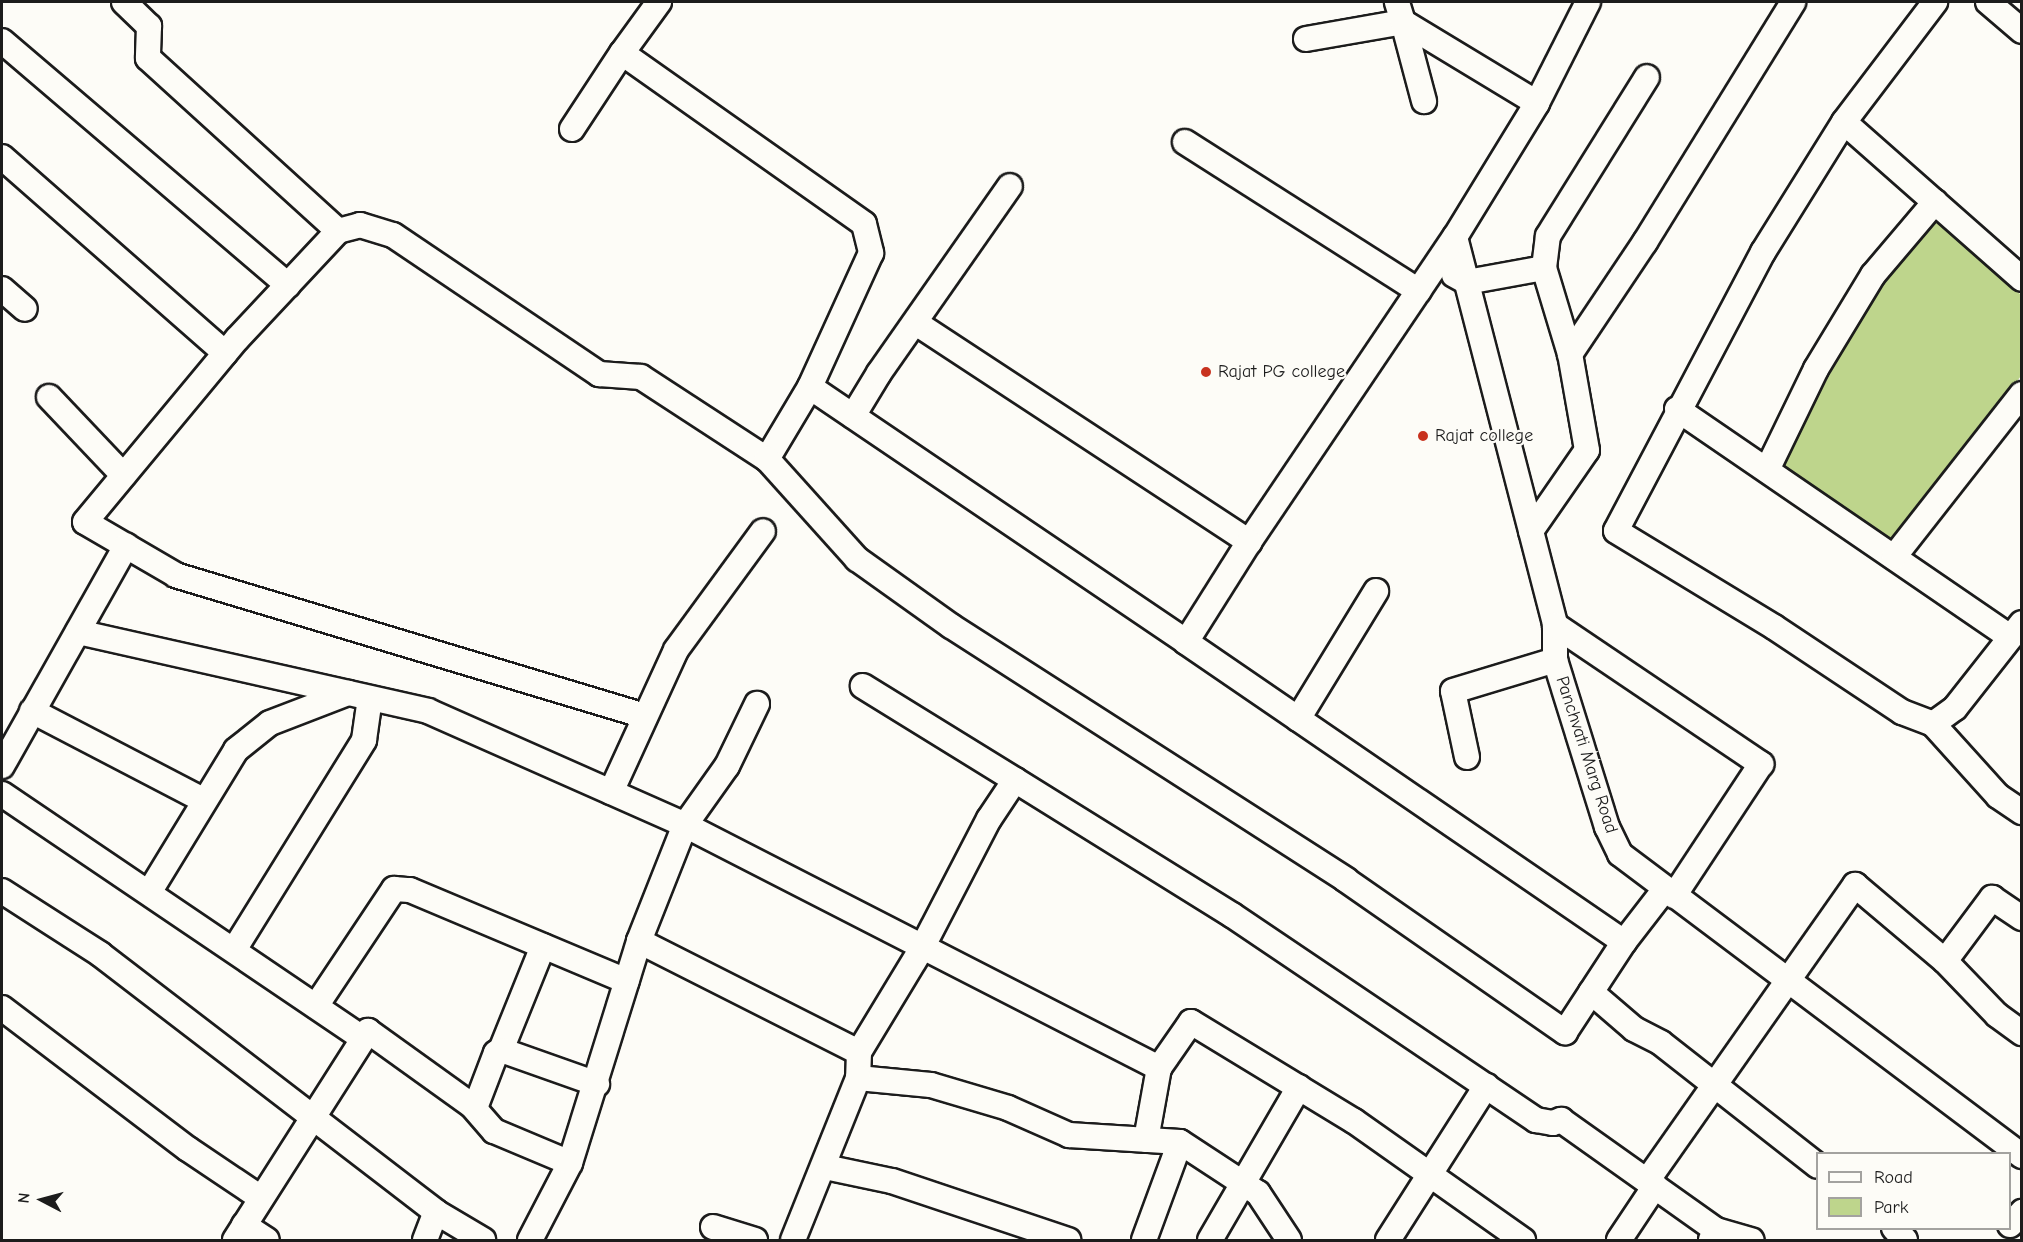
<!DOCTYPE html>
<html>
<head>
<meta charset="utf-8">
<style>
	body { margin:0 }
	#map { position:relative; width:2023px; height:1242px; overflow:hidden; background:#fdfcf7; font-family:"Comic Neue",sans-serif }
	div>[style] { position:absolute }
	.green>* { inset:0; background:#bed58c }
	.roads { filter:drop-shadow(2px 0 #1c1c1c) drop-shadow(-2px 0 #1c1c1c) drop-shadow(0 2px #1c1c1c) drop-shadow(0 -2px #1c1c1c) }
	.minor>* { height:24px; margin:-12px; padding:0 12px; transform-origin:12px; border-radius:12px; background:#fdfcf7 }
	.dots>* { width:16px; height:16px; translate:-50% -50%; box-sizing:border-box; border:3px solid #fdfcf7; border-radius:50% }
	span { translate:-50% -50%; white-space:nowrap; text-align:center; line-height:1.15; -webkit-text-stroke:4.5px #fdfcf7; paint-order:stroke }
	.poi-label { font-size:18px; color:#1c1c1c }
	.left { translate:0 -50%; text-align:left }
	.street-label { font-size:18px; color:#1c1c1c }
	.frame { position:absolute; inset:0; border:3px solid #1c1c1c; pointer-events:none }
	.legend { position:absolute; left:1816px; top:1152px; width:195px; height:78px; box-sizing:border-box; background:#fdfcf7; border:2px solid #a3a29f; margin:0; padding:8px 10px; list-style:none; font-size:18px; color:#1c1c1c }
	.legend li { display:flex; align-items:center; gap:12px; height:30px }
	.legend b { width:30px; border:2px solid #a3a29f }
	.north { position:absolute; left:12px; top:1170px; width:60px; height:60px; -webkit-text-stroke:4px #fdfcf7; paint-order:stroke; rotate:276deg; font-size:16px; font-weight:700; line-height:24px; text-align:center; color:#1c1c1c }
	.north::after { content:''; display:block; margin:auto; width:21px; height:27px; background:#1c1c1c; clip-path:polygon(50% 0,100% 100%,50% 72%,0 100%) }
</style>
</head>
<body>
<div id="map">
	<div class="green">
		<i style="clip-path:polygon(1935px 212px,2021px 295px,2021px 376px,1891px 544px,1781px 465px,1884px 273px)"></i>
	</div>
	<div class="roads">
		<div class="minor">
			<i style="left:124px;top:2px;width:35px;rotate:44deg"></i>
			<i style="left:149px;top:26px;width:32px;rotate:92deg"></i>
			<i style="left:148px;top:58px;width:257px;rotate:42.3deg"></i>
			<i style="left:1988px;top:2px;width:45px;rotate:40.5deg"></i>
			<i style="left:1306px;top:39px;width:98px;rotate:-9.9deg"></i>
			<i style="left:1403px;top:22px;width:82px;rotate:75.1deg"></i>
			<i style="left:2px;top:41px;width:376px;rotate:40.5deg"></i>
			<i style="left:622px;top:53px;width:63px;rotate:-54deg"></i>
			<i style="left:1537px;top:103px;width:113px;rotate:-63.2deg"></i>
			<i style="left:1844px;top:122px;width:151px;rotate:-52.8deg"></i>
			<i style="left:572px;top:129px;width:91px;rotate:-56.7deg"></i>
			<i style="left:622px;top:53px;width:296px;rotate:35.2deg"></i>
			<i style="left:864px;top:224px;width:30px;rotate:76deg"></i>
			<i style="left:871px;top:253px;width:147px;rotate:114.5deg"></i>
			<i style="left:810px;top:387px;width:84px;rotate:120.8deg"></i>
			<i style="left:1185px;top:142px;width:277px;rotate:32.5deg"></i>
			<i style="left:2px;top:157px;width:297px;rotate:41.3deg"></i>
			<i style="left:1455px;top:237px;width:401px;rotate:75.5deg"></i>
			<i style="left:1555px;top:625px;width:35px;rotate:90deg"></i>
			<i style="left:1555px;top:660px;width:175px;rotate:72.7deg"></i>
			<i style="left:1607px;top:827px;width:30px;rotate:64deg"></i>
			<i style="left:1620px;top:854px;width:503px;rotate:36.92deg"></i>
			<i style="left:1454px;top:275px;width:15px;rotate:28deg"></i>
			<i style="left:1467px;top:282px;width:78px;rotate:-10.3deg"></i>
			<i style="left:2022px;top:279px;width:237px;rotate:-138.6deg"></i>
			<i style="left:1844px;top:122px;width:153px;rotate:121.9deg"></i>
			<i style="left:1763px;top:252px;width:315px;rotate:117.8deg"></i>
			<i style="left:1616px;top:531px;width:185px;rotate:31.3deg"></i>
			<i style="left:1774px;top:627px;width:154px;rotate:33.6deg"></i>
			<i style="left:1902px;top:712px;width:33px;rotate:21deg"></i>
			<i style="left:1933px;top:724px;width:27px;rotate:-36deg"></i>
			<i style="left:1955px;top:708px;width:108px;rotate:-51.8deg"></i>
			<i style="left:2px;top:289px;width:30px;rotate:41deg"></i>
			<i style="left:916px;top:323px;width:399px;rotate:33.3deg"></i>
			<i style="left:1249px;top:542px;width:368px;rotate:-56deg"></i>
			<i style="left:1455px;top:237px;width:157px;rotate:-58.5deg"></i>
			<i style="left:1537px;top:103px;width:157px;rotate:-148.8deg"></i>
			<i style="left:1403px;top:22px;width:21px;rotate:-107deg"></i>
			<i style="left:1570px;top:354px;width:135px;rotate:-56.2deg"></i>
			<i style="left:1645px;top:242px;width:282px;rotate:-58.3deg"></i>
			<i style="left:810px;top:387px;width:454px;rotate:34.1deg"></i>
			<i style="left:1186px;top:642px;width:118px;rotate:-57.8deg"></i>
			<i style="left:49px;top:397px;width:108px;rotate:46.5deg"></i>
			<i style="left:1677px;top:409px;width:404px;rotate:34.4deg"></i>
			<i style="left:853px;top:416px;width:50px;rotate:-58.8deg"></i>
			<i style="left:879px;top:373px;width:228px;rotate:-55deg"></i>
			<i style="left:1767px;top:470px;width:112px;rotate:-64.1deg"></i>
			<i style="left:1816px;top:369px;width:110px;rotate:-58.8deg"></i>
			<i style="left:1873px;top:275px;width:96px;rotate:-49.7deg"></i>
			<i style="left:1531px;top:531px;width:98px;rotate:-55.3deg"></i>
			<i style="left:1587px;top:450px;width:97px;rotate:-100deg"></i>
			<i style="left:1570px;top:354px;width:90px;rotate:-106.8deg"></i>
			<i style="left:1544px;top:268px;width:32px;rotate:-83deg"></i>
			<i style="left:1548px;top:236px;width:187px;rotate:-58.1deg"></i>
			<i style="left:1894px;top:557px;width:207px;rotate:-51.9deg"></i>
			<i style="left:1555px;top:625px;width:249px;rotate:34deg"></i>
			<i style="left:1761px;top:764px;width:158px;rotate:123.4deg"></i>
			<i style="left:78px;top:632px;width:359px;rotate:12.7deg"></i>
			<i style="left:428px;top:711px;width:281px;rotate:23.9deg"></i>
			<i style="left:685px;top:825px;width:72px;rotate:-54.6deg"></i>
			<i style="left:727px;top:766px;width:69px;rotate:-64.2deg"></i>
			<i style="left:1186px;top:642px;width:531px;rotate:34.41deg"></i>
			<i style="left:1624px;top:942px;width:67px;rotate:-52.3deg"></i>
			<i style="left:32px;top:711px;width:193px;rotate:27.5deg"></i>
			<i style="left:645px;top:716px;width:490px;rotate:-163.3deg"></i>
			<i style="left:176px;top:575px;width:105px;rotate:-149.8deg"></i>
			<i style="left:85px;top:522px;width:238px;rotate:-50.3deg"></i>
			<i style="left:237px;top:339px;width:148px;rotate:-46.9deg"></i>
			<i style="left:338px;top:231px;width:23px;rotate:-15deg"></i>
			<i style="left:360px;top:225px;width:34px;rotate:17deg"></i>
			<i style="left:393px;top:235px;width:249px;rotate:34deg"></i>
			<i style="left:599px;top:374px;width:42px;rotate:4.1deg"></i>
			<i style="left:641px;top:377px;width:150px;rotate:33.1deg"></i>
			<i style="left:767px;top:459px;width:135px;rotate:48deg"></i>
			<i style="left:857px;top:559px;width:115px;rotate:35.5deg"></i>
			<i style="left:951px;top:626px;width:470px;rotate:32.7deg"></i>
			<i style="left:1346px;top:880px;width:267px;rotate:34.8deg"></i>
			<i style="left:1565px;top:1032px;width:108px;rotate:-56.8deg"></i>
			<i style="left:1298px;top:719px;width:150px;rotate:-58.6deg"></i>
			<i style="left:1933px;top:724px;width:97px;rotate:47.9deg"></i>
			<i style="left:1998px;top:796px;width:29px;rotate:34deg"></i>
			<i style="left:1467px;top:757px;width:67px;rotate:-102deg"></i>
			<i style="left:1453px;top:691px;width:107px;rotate:-16.9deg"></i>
			<i style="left:2px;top:766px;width:253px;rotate:-60.6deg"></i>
			<i style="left:1015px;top:780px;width:256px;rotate:31.9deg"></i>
			<i style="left:1232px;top:915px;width:367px;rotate:34deg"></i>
			<i style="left:1536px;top:1120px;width:17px;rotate:10deg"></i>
			<i style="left:1553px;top:1123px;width:9px;rotate:-21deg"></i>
			<i style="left:1561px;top:1120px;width:190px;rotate:35.4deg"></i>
			<i style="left:1716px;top:1230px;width:11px;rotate:117deg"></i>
			<i style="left:611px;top:792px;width:156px;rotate:-65.4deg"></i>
			<i style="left:676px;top:650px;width:147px;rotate:-53.8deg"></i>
			<i style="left:2px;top:794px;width:434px;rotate:34.1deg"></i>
			<i style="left:2px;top:891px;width:117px;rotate:32.7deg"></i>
			<i style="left:100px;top:954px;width:424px;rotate:37.5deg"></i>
			<i style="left:436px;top:1212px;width:55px;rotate:30.8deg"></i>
			<i style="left:150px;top:891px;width:165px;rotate:-58.6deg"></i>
			<i style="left:236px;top:750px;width:43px;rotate:-38.5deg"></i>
			<i style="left:270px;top:723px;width:84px;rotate:-21deg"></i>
			<i style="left:639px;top:941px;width:125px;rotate:-68.4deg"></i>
			<i style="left:685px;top:825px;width:533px;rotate:27.14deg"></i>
			<i style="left:1159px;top:1068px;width:56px;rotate:-55.2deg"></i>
			<i style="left:1191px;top:1022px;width:191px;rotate:31.3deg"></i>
			<i style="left:1354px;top:1121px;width:207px;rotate:35.2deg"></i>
			<i style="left:234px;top:950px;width:247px;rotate:-58.2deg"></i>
			<i style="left:364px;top:740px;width:42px;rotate:-81.9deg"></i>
			<i style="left:1945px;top:961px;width:79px;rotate:-53.3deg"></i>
			<i style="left:1992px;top:898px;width:36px;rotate:34deg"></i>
			<i style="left:1591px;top:992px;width:57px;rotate:40.7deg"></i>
			<i style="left:1634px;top:1029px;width:30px;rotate:27deg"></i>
			<i style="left:1661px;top:1043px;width:199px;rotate:38.1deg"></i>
			<i style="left:316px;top:1006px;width:141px;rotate:-56.3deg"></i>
			<i style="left:394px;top:889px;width:16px;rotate:4deg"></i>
			<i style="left:410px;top:890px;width:235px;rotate:22.8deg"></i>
			<i style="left:2px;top:1008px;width:233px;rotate:37.2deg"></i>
			<i style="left:188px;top:1149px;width:88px;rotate:33.9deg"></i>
			<i style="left:501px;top:1050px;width:112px;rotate:-68deg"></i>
			<i style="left:859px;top:1052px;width:122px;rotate:-58.8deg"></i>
			<i style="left:922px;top:948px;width:145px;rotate:-62.6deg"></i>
			<i style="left:989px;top:819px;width:47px;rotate:-56.3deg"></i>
			<i style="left:1015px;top:780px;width:179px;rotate:-148.3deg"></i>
			<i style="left:473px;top:1107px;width:32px;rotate:49deg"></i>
			<i style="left:494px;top:1131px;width:82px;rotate:22.8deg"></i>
			<i style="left:1146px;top:1140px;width:73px;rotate:-79.8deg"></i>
			<i style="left:825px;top:1167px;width:68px;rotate:11.8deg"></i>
			<i style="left:892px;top:1181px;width:186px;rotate:18.5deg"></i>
			<i style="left:1647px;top:1181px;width:362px;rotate:-54.9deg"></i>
			<i style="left:1855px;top:885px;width:118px;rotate:40.2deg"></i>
			<i style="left:1945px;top:961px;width:75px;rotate:46.1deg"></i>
			<i style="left:1997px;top:1015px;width:31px;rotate:36deg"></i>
			<i style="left:244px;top:1225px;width:27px;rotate:33deg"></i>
			<i style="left:2010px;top:1225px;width:18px;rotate:-47deg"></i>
			<i style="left:713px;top:1227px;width:44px;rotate:17.2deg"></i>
			<i style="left:1894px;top:1228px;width:16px;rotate:47deg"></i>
			<i style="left:1716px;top:1230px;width:37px;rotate:16deg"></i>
			<i style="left:235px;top:1240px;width:248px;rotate:-57.5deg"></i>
			<i style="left:368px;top:1031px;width:132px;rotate:35.7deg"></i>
			<i style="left:475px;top:1108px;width:59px;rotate:-69.1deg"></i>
			<i style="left:496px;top:1053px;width:6px;rotate:-31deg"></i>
			<i style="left:501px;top:1050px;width:102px;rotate:19.5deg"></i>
			<i style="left:425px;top:1240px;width:30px;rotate:-69deg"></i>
			<i style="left:530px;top:1240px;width:87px;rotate:-62.5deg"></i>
			<i style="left:570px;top:1163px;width:232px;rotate:-72.7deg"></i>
			<i style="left:639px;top:941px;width:246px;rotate:26.8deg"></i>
			<i style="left:859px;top:1052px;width:26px;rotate:92deg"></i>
			<i style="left:858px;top:1078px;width:73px;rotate:5.5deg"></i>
			<i style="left:931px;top:1085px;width:80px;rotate:16.6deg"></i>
			<i style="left:1008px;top:1108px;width:67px;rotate:23.9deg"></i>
			<i style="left:1069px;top:1135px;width:111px;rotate:3.6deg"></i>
			<i style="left:1180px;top:1142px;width:93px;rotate:33.2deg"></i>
			<i style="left:1258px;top:1193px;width:56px;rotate:56.6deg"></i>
			<i style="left:793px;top:1240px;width:175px;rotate:-68.1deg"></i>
			<i style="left:1144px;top:1240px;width:104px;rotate:-69.8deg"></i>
			<i style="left:1210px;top:1240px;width:177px;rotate:-59.8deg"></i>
			<i style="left:1388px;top:1240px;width:183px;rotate:-57.5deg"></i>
			<i style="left:1619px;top:1240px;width:65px;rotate:-56.3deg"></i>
		</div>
	</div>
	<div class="dots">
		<i style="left:1206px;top:372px;background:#c8321e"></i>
		<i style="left:1423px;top:436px;background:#c8321e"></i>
	</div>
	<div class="poi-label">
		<span class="left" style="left:1218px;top:372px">Rajat PG college</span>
		<span class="left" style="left:1435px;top:436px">Rajat college</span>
	</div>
	<div class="street-label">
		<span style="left:1586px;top:755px;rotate:72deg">Panchvati Marg Road</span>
	</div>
	<div class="frame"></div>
	<ul class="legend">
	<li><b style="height:8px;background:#fdfcf7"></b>Road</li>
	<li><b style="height:16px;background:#bed58c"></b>Park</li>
	</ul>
	<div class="north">N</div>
</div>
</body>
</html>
